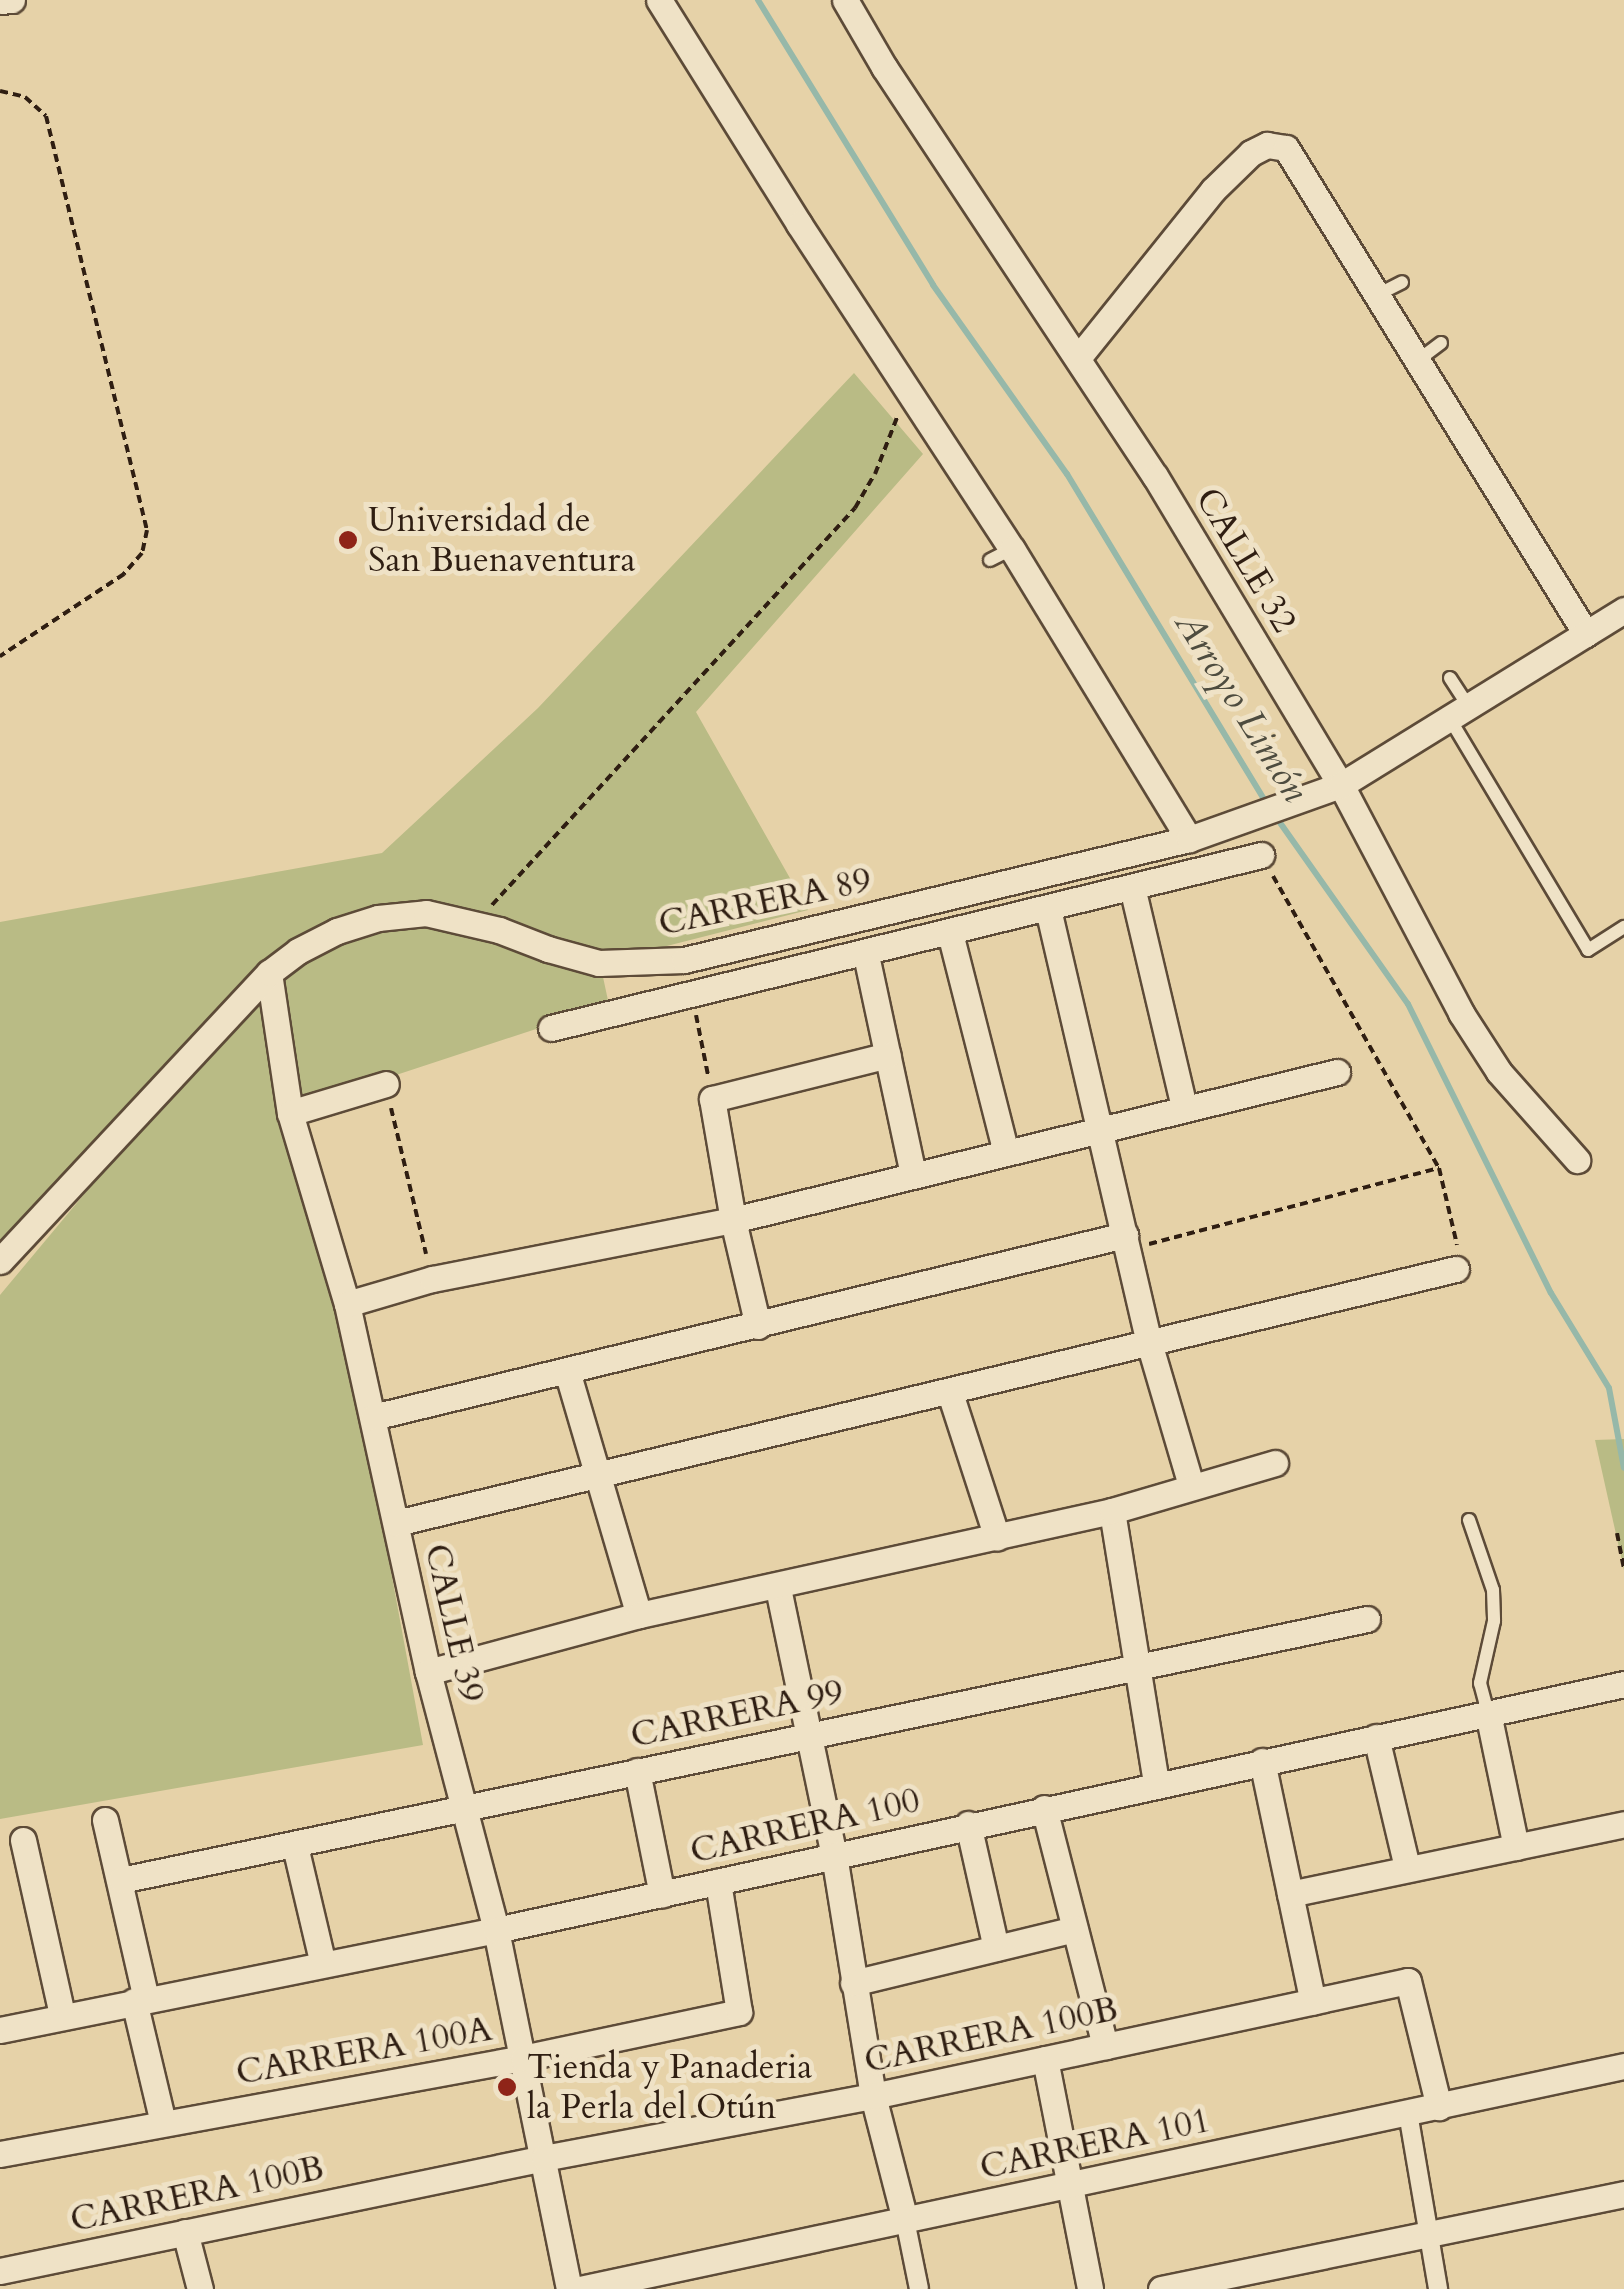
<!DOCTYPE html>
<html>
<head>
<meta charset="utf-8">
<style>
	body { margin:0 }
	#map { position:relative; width:1624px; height:2289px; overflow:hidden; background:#e6d2a8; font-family:Cardo,serif }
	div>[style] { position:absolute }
	.green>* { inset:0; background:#b9bb85 }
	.stream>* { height:6px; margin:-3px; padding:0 3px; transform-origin:3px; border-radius:3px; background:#96b8a9 }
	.path>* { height:4px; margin-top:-2px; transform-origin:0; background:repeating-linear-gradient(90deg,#2f1e12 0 8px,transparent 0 13px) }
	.roads { filter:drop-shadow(2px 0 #5d4b38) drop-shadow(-2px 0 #5d4b38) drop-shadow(0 2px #5d4b38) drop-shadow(0 -2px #5d4b38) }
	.service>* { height:12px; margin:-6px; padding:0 6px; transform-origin:6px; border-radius:6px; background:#efe2c6 }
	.pedestrian>* { height:18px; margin:-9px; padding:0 9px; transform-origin:9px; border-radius:9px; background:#efe2c6 }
	.minor>* { height:25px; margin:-12.5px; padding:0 12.5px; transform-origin:12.5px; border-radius:12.5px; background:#efe2c6 }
	.dots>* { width:28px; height:28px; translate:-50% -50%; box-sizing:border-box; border:5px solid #efe2c6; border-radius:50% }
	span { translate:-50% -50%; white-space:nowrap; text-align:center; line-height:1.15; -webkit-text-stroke:10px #efe2c6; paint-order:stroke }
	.poi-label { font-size:35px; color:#2f1e12 }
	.left { translate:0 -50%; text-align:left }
	.street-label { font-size:35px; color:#2f1e12 }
	.water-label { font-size:38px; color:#4e4c3f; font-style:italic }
</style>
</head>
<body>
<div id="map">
	<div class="green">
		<i style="clip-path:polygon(854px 373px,923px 454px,696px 712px,808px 910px,600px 963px,609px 1005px,305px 1105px,423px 1745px,0 1819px,0 1295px,232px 1017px,0 1261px,0 922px,382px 853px,538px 708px)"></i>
		<i style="clip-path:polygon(1624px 1439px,1624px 1570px,1595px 1440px)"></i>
	</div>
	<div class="stream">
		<i style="left:758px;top:0;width:334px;rotate:58.4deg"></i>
		<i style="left:933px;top:285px;width:232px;rotate:54.7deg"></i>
		<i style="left:1067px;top:474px;width:385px;rotate:58.8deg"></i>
		<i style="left:1276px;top:817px;width:229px;rotate:54.8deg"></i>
		<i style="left:1408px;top:1004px;width:322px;rotate:63.7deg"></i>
		<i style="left:1551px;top:1293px;width:111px;rotate:58.6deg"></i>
		<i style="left:1609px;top:1388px;width:81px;rotate:79.4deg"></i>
	</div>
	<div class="path">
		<i style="left:0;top:91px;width:26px;rotate:13deg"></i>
		<i style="left:25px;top:97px;width:28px;rotate:42deg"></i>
		<i style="left:46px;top:116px;width:426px;rotate:76.3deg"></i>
		<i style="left:147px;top:530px;width:24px;rotate:102deg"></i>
		<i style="left:142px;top:553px;width:28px;rotate:131deg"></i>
		<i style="left:124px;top:574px;width:149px;rotate:146.5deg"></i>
		<i style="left:1273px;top:876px;width:336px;rotate:60.4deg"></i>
		<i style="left:1439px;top:1168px;width:79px;rotate:76.8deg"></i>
		<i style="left:492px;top:905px;width:538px;rotate:-47.56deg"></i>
		<i style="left:855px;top:508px;width:39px;rotate:-60deg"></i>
		<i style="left:875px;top:474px;width:63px;rotate:-68.7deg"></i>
		<i style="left:696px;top:1015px;width:61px;rotate:78.7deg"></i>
		<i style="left:391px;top:1108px;width:150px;rotate:76.5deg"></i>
		<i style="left:1149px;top:1244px;width:300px;rotate:-14.7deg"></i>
		<i style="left:1617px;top:1533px;width:37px;rotate:79deg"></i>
	</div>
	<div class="roads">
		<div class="service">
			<i style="left:1377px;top:295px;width:28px;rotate:-27deg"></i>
			<i style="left:1417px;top:361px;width:30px;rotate:-37deg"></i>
			<i style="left:990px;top:560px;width:25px;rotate:-27deg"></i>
			<i style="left:1450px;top:678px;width:35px;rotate:57deg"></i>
			<i style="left:1450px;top:719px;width:269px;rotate:59.1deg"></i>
			<i style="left:1588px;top:950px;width:43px;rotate:-32.6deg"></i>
			<i style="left:1469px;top:1520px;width:74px;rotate:71.1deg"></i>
			<i style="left:1493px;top:1590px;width:31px;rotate:88deg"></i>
			<i style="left:1494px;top:1621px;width:64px;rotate:102.7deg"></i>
			<i style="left:1480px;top:1683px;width:31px;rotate:75deg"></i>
		</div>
		<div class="pedestrian">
			<i style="left:1408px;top:2113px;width:179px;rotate:80.3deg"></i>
			<i style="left:905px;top:2220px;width:70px;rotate:78.5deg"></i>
		</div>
		<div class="minor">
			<i style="left:659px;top:0;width:264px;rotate:58deg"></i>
			<i style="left:799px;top:224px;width:389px;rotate:56.8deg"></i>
			<i style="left:1012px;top:549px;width:340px;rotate:58.6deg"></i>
			<i style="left:845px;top:0;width:78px;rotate:59.8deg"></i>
			<i style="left:884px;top:67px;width:491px;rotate:56.5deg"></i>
			<i style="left:1155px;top:476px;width:361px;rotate:59deg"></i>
			<i style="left:1341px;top:785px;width:258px;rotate:62.2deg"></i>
			<i style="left:1461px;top:1013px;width:70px;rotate:57.2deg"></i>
			<i style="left:1499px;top:1072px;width:118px;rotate:48.4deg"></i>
			<i style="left:0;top:1px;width:12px;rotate:-5deg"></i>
			<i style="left:1078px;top:358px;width:216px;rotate:-51.2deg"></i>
			<i style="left:1213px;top:190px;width:53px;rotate:-44.2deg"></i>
			<i style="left:1251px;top:153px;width:18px;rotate:-27deg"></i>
			<i style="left:1267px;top:145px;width:19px;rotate:9deg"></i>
			<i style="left:1286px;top:148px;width:571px;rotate:58.31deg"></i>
			<i style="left:1132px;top:887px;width:226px;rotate:76.7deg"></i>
			<i style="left:1048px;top:909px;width:449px;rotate:76.9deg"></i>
			<i style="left:1150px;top:1346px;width:145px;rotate:73.6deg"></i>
			<i style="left:950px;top:933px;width:227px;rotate:75.7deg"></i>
			<i style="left:866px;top:955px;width:224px;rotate:77.9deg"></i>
			<i style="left:269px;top:973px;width:142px;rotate:81.5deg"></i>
			<i style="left:290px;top:1113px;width:199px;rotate:73.4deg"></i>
			<i style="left:347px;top:1304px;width:377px;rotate:77.6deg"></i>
			<i style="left:428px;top:1672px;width:267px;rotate:75.2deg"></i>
			<i style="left:496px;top:1930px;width:366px;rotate:78.5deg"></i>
			<i style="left:551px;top:1028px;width:731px;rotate:-13.69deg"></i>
			<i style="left:290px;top:1113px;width:100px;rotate:-16.8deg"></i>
			<i style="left:0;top:1261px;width:394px;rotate:-47deg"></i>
			<i style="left:269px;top:973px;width:36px;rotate:-37deg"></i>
			<i style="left:298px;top:951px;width:44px;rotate:-27.1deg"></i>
			<i style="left:337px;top:931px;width:43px;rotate:-17.6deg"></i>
			<i style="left:378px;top:918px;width:48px;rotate:-5.9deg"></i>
			<i style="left:426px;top:913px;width:75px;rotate:13.1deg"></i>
			<i style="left:499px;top:930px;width:53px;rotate:21.2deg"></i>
			<i style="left:548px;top:949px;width:53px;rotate:15.4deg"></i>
			<i style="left:599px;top:963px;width:85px;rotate:-2deg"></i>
			<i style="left:684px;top:960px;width:519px;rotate:-13.47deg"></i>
			<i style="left:1189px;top:839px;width:161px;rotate:-19.6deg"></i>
			<i style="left:1341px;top:785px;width:333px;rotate:-31.7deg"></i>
			<i style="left:347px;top:1304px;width:89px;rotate:-16.4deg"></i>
			<i style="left:432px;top:1279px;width:307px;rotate:-11.1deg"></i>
			<i style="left:733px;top:1220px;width:622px;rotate:-13.77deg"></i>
			<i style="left:758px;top:1326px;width:109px;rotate:-103.3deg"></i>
			<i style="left:733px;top:1220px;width:123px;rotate:-99.8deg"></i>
			<i style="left:712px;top:1099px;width:181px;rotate:-14deg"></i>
			<i style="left:567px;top:1371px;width:254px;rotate:73.6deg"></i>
			<i style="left:950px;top:1393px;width:152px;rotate:72deg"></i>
			<i style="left:373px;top:1417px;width:774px;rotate:-13.61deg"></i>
			<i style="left:1112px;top:1511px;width:277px;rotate:80.8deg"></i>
			<i style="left:396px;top:1523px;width:1090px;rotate:-13.48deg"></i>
			<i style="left:778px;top:1588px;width:273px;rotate:78.2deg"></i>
			<i style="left:834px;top:1855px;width:244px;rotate:80.8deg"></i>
			<i style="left:873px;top:2096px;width:128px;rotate:75.5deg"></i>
			<i style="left:428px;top:1672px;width:219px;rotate:-15.1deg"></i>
			<i style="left:639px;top:1615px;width:484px;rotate:-12.4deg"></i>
			<i style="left:1112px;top:1511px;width:170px;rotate:-16.4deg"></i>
			<i style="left:1488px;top:1713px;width:137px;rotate:78.2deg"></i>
			<i style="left:1376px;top:1737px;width:134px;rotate:76.6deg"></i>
			<i style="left:1262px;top:1761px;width:246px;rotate:78.1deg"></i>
			<i style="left:637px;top:1771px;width:126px;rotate:78.6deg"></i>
			<i style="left:1044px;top:1808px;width:246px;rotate:75.6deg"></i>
			<i style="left:105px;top:1820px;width:184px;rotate:77.1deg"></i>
			<i style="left:968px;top:1824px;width:127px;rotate:77.3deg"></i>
			<i style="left:23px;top:1840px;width:179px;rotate:77.4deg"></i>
			<i style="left:295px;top:1846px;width:121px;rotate:76.7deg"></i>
			<i style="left:121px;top:1880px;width:1273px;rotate:-11.83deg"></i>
			<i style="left:1290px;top:1894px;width:341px;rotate:-11.8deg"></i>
			<i style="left:853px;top:1983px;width:228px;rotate:-13.7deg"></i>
			<i style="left:134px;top:2001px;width:125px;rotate:76.6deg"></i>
			<i style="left:0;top:2030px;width:506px;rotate:-11.4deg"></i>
			<i style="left:496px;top:1930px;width:1155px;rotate:-12.3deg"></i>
			<i style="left:1045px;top:2059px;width:234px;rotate:78.9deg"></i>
			<i style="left:0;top:2154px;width:532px;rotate:-10.4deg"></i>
			<i style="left:523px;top:2058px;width:221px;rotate:-12deg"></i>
			<i style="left:739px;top:2012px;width:132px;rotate:-99.2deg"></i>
			<i style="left:185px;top:2232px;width:59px;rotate:75.3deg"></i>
			<i style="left:0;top:2271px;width:556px;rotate:-11.73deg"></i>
			<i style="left:544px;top:2158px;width:335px;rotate:-10.7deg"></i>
			<i style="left:873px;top:2096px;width:547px;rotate:-12.13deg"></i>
			<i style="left:1408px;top:1981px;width:130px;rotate:76.2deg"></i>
			<i style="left:580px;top:2289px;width:1068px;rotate:-12.06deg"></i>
			<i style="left:1161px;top:2289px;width:473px;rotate:-11.6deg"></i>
		</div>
	</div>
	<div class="dots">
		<i style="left:348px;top:540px;background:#8f2418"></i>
		<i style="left:507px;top:2087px;background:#8f2418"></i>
	</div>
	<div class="poi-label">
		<span class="left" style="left:368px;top:540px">Universidad de<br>San Buenaventura</span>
		<span class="left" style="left:527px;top:2087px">Tienda y Panaderia<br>la Perla del Otún</span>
	</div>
	<div class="street-label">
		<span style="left:1246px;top:560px;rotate:59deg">CALLE 32</span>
		<span style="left:765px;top:902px;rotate:-12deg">CARRERA 89</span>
		<span style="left:454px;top:1623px;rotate:77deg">CALLE 39</span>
		<span style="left:737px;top:1714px;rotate:-12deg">CARRERA 99</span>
		<span style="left:805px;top:1826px;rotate:-13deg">CARRERA 100</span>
		<span style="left:991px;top:2035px;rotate:-12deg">CARRERA 100B</span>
		<span style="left:364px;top:2051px;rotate:-10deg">CARRERA 100A</span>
		<span style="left:1095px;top:2144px;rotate:-12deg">CARRERA 101</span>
		<span style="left:197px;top:2194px;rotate:-12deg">CARRERA 100B</span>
	</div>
	<div class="water-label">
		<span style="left:1241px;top:707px;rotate:58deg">Arroyo Limón</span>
	</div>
</div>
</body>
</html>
